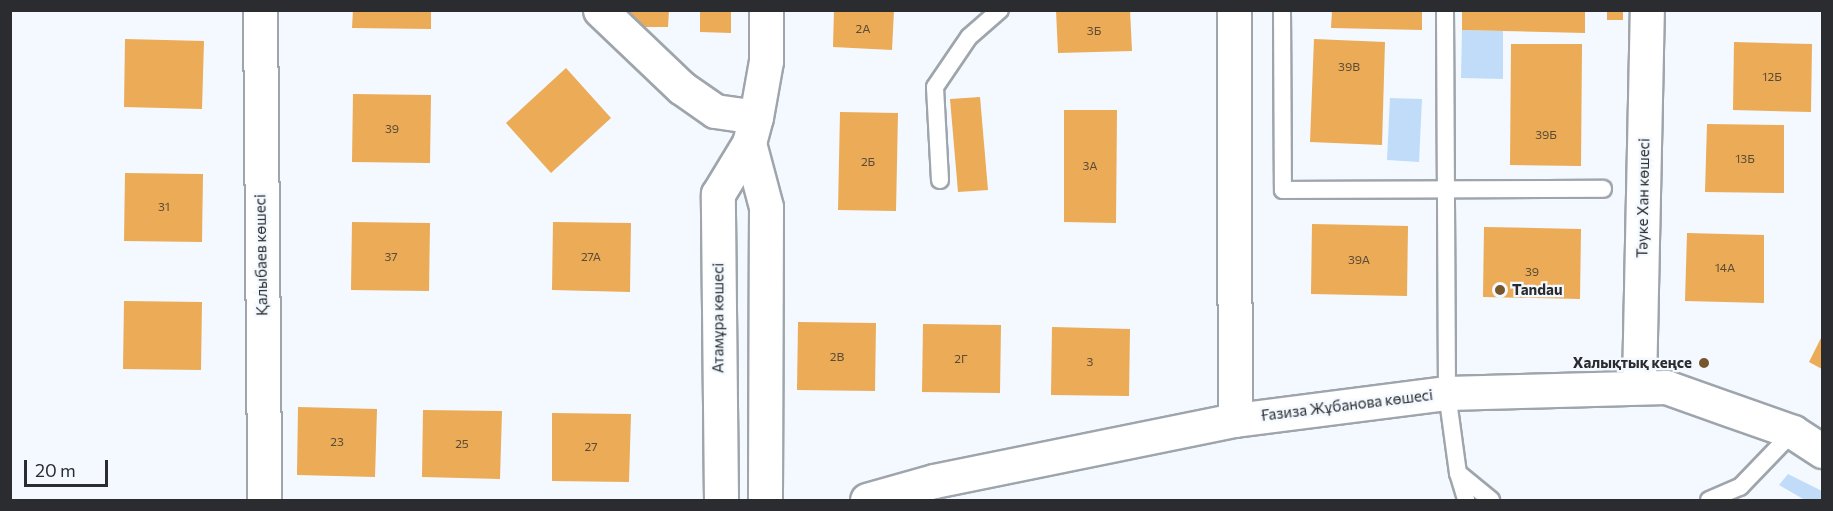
<!DOCTYPE html>
<html>
<head>
<meta charset="utf-8">
<style>
	body { margin:0 }
	#map { position:relative; width:1833px; height:511px; overflow:hidden; background:#f3f9ff; font-family:Commissioner,sans-serif }
	div>[style] { position:absolute }
	.green>* { inset:0; background:#c0dcf9 }
	.building>* { inset:0; background:#ecab56 }
	.roads { filter:drop-shadow(2px 0 #9ea5ac) drop-shadow(-2px 0 #9ea5ac) drop-shadow(0 2px #9ea5ac) drop-shadow(0 -2px #9ea5ac) }
	.lane>* { height:16px; margin:-8px; padding:0 8px; transform-origin:8px; border-radius:8px; background:#fff }
	.street>* { height:33px; margin:-16.5px; padding:0 16.5px; transform-origin:16.5px; border-radius:16.5px; background:#fff }
	.secondary>* { height:33px; margin:-16.5px; padding:0 16.5px; transform-origin:16.5px; border-radius:16.5px; background:#fff }
	.dots>* { width:16px; height:16px; translate:-50% -50%; box-sizing:border-box; border:3px solid #f3f9ff; border-radius:50% }
	span { translate:-50% -50%; white-space:nowrap; text-align:center; line-height:1.15; -webkit-text-stroke:4.5px #f3f9ff; paint-order:stroke }
	.number-label { font-size:12px; color:#5a4c39 }
	.number-label span { -webkit-text-stroke-width:0 }
	.street-label { font-size:15px; color:#2a2c2f }
	.poi-label { font-size:15px; color:#2a2c2f; font-weight:700 }
	.left { translate:0 -50%; text-align:left }
	.right { translate:-100% -50%; text-align:right }
	.frame { position:absolute; inset:0; border:12px solid #2a2c2f; pointer-events:none }
	.scale { position:absolute; left:24px; top:460px; width:84px; height:27px; box-sizing:border-box; border:3px solid #2a2c2f; border-top:0; padding-left:8px; font-size:18px; line-height:21px; white-space:nowrap; color:#2a2c2f; -webkit-text-stroke:4px #f3f9ff; paint-order:stroke }
</style>
</head>
<body>
<div id="map">
	<div class="green">
		<i style="clip-path:polygon(1462px 30px,1503px 31px,1503px 79px,1461px 78px)"></i>
		<i style="clip-path:polygon(1390px 98px,1422px 99px,1419px 162px,1387px 160px)"></i>
		<i style="clip-path:polygon(1788px 474px,1822px 491px,1822px 500px,1805px 500px,1779px 485px)"></i>
	</div>
	<div class="building">
		<i style="clip-path:polygon(353px 10px,431px 10px,431px 29px,352px 28px)"></i>
		<i style="clip-path:polygon(629px 10px,669px 10px,668px 27px,629px 27px)"></i>
		<i style="clip-path:polygon(700px 10px,731px 10px,731px 33px,700px 32px)"></i>
		<i style="clip-path:polygon(834px 10px,894px 10px,892px 50px,833px 47px)"></i>
		<i style="clip-path:polygon(1056px 10px,1130px 10px,1132px 51px,1058px 53px)"></i>
		<i style="clip-path:polygon(1332px 10px,1422px 10px,1422px 30px,1331px 28px)"></i>
		<i style="clip-path:polygon(1462px 10px,1585px 11px,1585px 33px,1462px 30px)"></i>
		<i style="clip-path:polygon(1607px 10px,1623px 10px,1623px 20px,1607px 20px)"></i>
		<i style="clip-path:polygon(125px 39px,204px 41px,202px 109px,124px 107px)"></i>
		<i style="clip-path:polygon(1314px 39px,1385px 42px,1382px 145px,1310px 142px)"></i>
		<i style="clip-path:polygon(1734px 42px,1812px 44px,1811px 112px,1733px 110px)"></i>
		<i style="clip-path:polygon(1511px 44px,1582px 44px,1581px 166px,1510px 165px)"></i>
		<i style="clip-path:polygon(566px 68px,611px 118px,551px 173px,506px 123px)"></i>
		<i style="clip-path:polygon(353px 94px,431px 95px,430px 163px,352px 162px)"></i>
		<i style="clip-path:polygon(980px 97px,988px 190px,958px 192px,950px 99px)"></i>
		<i style="clip-path:polygon(1064px 110px,1117px 110px,1116px 223px,1064px 222px)"></i>
		<i style="clip-path:polygon(840px 112px,898px 113px,896px 211px,838px 210px)"></i>
		<i style="clip-path:polygon(1707px 124px,1784px 125px,1784px 193px,1705px 192px)"></i>
		<i style="clip-path:polygon(125px 173px,203px 174px,202px 242px,124px 241px)"></i>
		<i style="clip-path:polygon(352px 222px,430px 223px,429px 291px,351px 290px)"></i>
		<i style="clip-path:polygon(553px 222px,631px 223px,630px 292px,552px 290px)"></i>
		<i style="clip-path:polygon(1312px 224px,1408px 226px,1407px 296px,1311px 294px)"></i>
		<i style="clip-path:polygon(1484px 227px,1581px 229px,1580px 299px,1483px 297px)"></i>
		<i style="clip-path:polygon(1687px 233px,1764px 235px,1764px 303px,1685px 301px)"></i>
		<i style="clip-path:polygon(124px 301px,202px 302px,201px 370px,123px 369px)"></i>
		<i style="clip-path:polygon(798px 322px,876px 323px,875px 391px,797px 390px)"></i>
		<i style="clip-path:polygon(923px 324px,1001px 325px,1000px 393px,922px 392px)"></i>
		<i style="clip-path:polygon(1052px 327px,1130px 329px,1129px 396px,1051px 395px)"></i>
		<i style="clip-path:polygon(1822px 336px,1822px 369px,1809px 362px)"></i>
		<i style="clip-path:polygon(298px 407px,377px 409px,375px 477px,297px 475px)"></i>
		<i style="clip-path:polygon(423px 410px,502px 411px,500px 479px,422px 477px)"></i>
		<i style="clip-path:polygon(552px 413px,631px 414px,629px 482px,552px 481px)"></i>
	</div>
	<div class="roads">
		<div class="lane">
			<i style="left:1282px;top:10px;width:180px;rotate:89.7deg"></i>
			<i style="left:1283px;top:190px;width:320px;rotate:-0.2deg"></i>
			<i style="left:1445px;top:10px;width:383px;rotate:89.7deg"></i>
			<i style="left:1447px;top:393px;width:81px;rotate:82.2deg"></i>
			<i style="left:1458px;top:473px;width:43px;rotate:39.3deg"></i>
			<i style="left:940px;top:180px;width:93px;rotate:-93.1deg"></i>
			<i style="left:935px;top:87px;width:60px;rotate:-55.8deg"></i>
			<i style="left:969px;top:37px;width:41px;rotate:-41.1deg"></i>
			<i style="left:1458px;top:473px;width:28px;rotate:73deg"></i>
			<i style="left:1709px;top:500px;width:34px;rotate:-23deg"></i>
			<i style="left:1740px;top:487px;width:76px;rotate:-46.1deg"></i>
		</div>
		<div class="street">
			<i style="left:260px;top:10px;width:490px;rotate:89.5deg"></i>
			<i style="left:600px;top:10px;width:113px;rotate:43.6deg"></i>
			<i style="left:682px;top:88px;width:40px;rotate:34.9deg"></i>
			<i style="left:715px;top:111px;width:41px;rotate:8.3deg"></i>
			<i style="left:1234px;top:10px;width:410px;rotate:89.9deg"></i>
			<i style="left:749px;top:143px;width:66px;rotate:75.1deg"></i>
			<i style="left:766px;top:207px;width:293px;rotate:90.2deg"></i>
			<i style="left:1639px;top:385px;width:375px;rotate:-88.8deg"></i>
			<i style="left:721px;top:500px;width:306px;rotate:-90.6deg"></i>
			<i style="left:718px;top:194px;width:60px;rotate:-58.7deg"></i>
			<i style="left:749px;top:143px;width:27px;rotate:-75deg"></i>
			<i style="left:756px;top:117px;width:57px;rotate:-79.9deg"></i>
			<i style="left:766px;top:61px;width:51px;rotate:-90deg"></i>
		</div>
		<div class="secondary">
			<i style="left:867px;top:500px;width:70px;rotate:-15.8deg"></i>
			<i style="left:934px;top:481px;width:307px;rotate:-11.5deg"></i>
			<i style="left:1235px;top:420px;width:214px;rotate:-7.3deg"></i>
			<i style="left:1447px;top:393px;width:219px;rotate:-1.6deg"></i>
			<i style="left:1666px;top:387px;width:135px;rotate:19.5deg"></i>
			<i style="left:1793px;top:432px;width:35px;rotate:33deg"></i>
		</div>
	</div>
	<div class="dots">
		<i style="left:1500px;top:290px;background:#76562c"></i>
		<i style="left:1704px;top:363px;background:#76562c"></i>
	</div>
	<div class="number-label">
		<span style="left:863px;top:29px">2А</span>
		<span style="left:1094px;top:31px">3Б</span>
		<span style="left:1349px;top:67px">39В</span>
		<span style="left:1772px;top:77px">12Б</span>
		<span style="left:392px;top:129px">39</span>
		<span style="left:1546px;top:135px">39Б</span>
		<span style="left:1745px;top:159px">13Б</span>
		<span style="left:868px;top:162px">2Б</span>
		<span style="left:1090px;top:166px">3А</span>
		<span style="left:164px;top:207px">31</span>
		<span style="left:391px;top:257px">37</span>
		<span style="left:591px;top:257px">27А</span>
		<span style="left:1359px;top:260px">39А</span>
		<span style="left:1725px;top:268px">14А</span>
		<span style="left:1532px;top:272px">39</span>
		<span style="left:837px;top:357px">2В</span>
		<span style="left:961px;top:359px">2Г</span>
		<span style="left:1090px;top:362px">3</span>
		<span style="left:337px;top:442px">23</span>
		<span style="left:462px;top:444px">25</span>
		<span style="left:591px;top:447px">27</span>
	</div>
	<div class="street-label">
		<span style="left:1643px;top:198px;rotate:-89deg">Тәуке Хан көшесі</span>
		<span style="left:261px;top:255px;rotate:-91deg">Қалыбаев көшесі</span>
		<span style="left:718px;top:318px;rotate:-90deg">Атамұра көшесі</span>
		<span style="left:1347px;top:405px;rotate:-7deg">Ғазиза Жұбанова көшесі</span>
	</div>
	<div class="poi-label">
		<span class="left" style="left:1512px;top:290px">Tandau</span>
		<span class="right" style="left:1692px;top:363px">Халықтық кеңсе</span>
	</div>
	<div class="frame"></div>
	<div class="scale">20 m</div>
</div>
</body>
</html>
